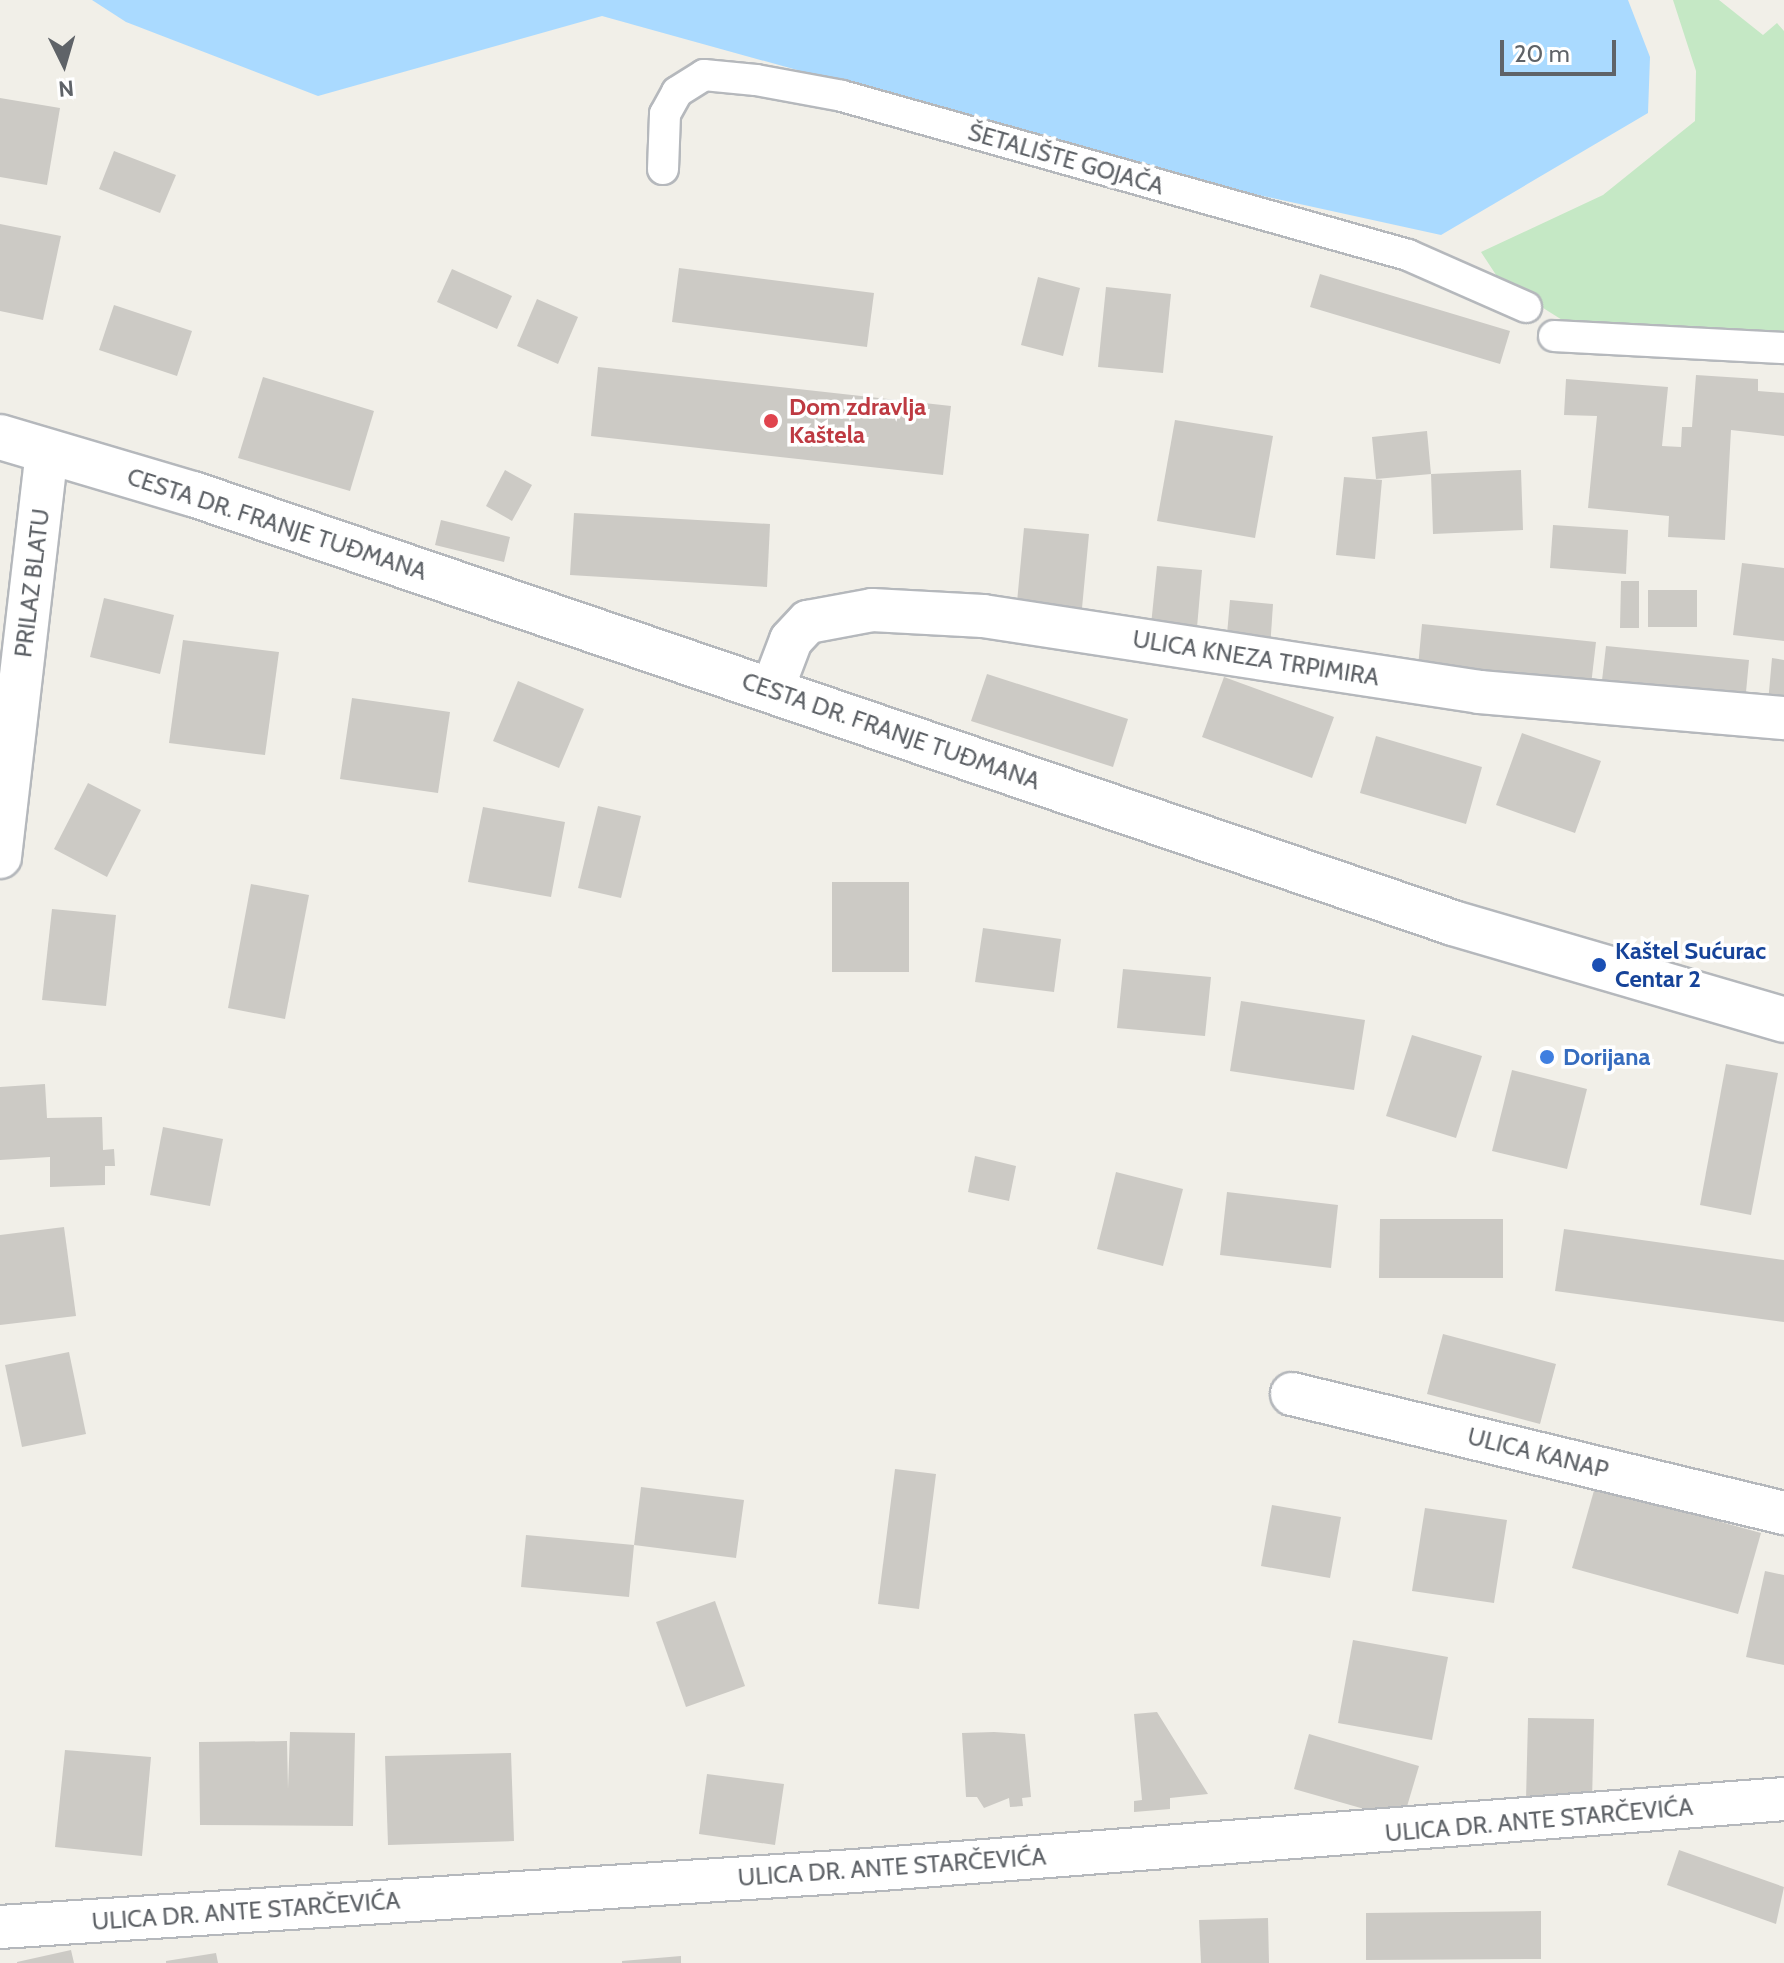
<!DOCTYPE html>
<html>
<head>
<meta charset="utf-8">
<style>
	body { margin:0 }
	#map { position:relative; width:1784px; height:1963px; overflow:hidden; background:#f1efe8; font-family:Cabin,sans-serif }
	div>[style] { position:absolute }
	.green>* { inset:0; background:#c5e8c5 }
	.water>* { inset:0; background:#aadaff }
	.building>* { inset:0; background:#cccac5 }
	.roads { filter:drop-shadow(2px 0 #b5b8bc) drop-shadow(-2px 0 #b5b8bc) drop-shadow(0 2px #b5b8bc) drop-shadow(0 -2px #b5b8bc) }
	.pedestrian>* { height:30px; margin:-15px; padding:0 15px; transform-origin:15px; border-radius:15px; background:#fff }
	.minor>* { height:42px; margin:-21px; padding:0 21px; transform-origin:21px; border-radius:21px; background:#fff }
	.secondary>* { height:44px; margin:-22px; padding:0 22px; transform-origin:22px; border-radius:22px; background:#fff }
	.dots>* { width:22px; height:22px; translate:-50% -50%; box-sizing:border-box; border:4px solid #fff; border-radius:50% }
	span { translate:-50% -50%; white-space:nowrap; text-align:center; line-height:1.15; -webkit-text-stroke:7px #fff; paint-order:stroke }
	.street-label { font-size:24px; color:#5f6368 }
	.health-label { font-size:24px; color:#be3a42; font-weight:700 }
	.left { translate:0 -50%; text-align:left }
	.transit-label { font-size:24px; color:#164399; font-weight:700 }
	.shop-label { font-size:24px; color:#366cbe; font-weight:700 }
	.north { position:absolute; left:24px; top:24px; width:80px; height:80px; -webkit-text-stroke:6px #fff; paint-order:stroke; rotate:175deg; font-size:22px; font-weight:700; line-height:32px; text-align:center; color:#5f6368 }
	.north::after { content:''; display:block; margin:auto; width:28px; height:36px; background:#5f6368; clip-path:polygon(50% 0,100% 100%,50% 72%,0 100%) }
	.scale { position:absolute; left:1500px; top:40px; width:116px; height:36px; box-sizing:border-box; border:4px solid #5f6368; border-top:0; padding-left:10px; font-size:24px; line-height:28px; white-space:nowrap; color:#5f6368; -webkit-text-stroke:6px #fff; paint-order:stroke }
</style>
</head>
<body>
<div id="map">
	<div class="green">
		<i style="clip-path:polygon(1673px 0,1719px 0,1763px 35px,1777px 23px,1784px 31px,1784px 334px,1575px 328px,1500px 281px,1481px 252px,1603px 195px,1695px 121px,1696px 71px)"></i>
	</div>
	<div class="water">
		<i style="clip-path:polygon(92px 0,1628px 0,1650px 57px,1648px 113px,1441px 235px,1208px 184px,602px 16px,318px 96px,126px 22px)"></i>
	</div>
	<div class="building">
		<i style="clip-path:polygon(0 98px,60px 108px,47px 185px,0 177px)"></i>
		<i style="clip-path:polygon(114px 151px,176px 175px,160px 213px,99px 189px)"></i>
		<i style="clip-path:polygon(0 224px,61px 236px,43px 320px,0 311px)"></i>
		<i style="clip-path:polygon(679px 268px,874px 293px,867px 347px,672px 322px)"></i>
		<i style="clip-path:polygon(452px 269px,512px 296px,497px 329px,437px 302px)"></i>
		<i style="clip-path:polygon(1320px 274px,1510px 331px,1500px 364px,1310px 307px)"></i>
		<i style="clip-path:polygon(1038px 277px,1080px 288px,1063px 356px,1021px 345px)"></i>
		<i style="clip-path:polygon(1106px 287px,1171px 294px,1163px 373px,1098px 367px)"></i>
		<i style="clip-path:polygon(537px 299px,578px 317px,558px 364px,517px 346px)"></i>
		<i style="clip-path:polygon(114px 305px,192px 331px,177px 376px,99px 350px)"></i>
		<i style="clip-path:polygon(598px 367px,951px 406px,943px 475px,591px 436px)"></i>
		<i style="clip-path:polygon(1696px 375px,1758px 379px,1758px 391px,1784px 393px,1784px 436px,1731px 430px,1725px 540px,1668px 537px,1669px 516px,1588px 508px,1597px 416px,1564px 415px,1566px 379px,1668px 387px,1662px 446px,1681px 447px,1682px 427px,1692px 427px)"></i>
		<i style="clip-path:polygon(263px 377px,374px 411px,350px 491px,238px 458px)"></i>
		<i style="clip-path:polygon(1175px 420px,1273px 436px,1255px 538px,1157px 521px)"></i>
		<i style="clip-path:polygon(1427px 431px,1431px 474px,1521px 470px,1523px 530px,1433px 534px,1431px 474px,1376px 479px,1372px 437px)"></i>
		<i style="clip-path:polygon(505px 470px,532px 485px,512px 521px,486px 506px)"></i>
		<i style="clip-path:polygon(1344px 477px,1382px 480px,1375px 559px,1336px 555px)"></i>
		<i style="clip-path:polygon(574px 513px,770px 524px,767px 587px,570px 575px)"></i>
		<i style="clip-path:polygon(441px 520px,510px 537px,504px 562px,435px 545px)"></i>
		<i style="clip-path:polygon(1553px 525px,1628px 530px,1626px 574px,1550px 568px)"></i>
		<i style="clip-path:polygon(1024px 528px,1089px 534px,1082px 608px,1017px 602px)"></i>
		<i style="clip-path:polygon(1742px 563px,1784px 568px,1784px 641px,1733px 635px)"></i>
		<i style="clip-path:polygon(1157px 566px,1202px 570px,1196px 639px,1150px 635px)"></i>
		<i style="clip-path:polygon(1621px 581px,1639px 581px,1639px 628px,1620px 628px)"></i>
		<i style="clip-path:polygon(1648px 590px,1697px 590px,1697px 627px,1648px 627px)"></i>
		<i style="clip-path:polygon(104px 598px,174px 615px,160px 674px,90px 657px)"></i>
		<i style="clip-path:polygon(1230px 600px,1273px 604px,1270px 649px,1226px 646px)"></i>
		<i style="clip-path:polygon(1422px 624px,1596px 642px,1591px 685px,1418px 667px)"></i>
		<i style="clip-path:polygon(183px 640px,279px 652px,265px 755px,169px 743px)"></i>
		<i style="clip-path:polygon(1606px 646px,1749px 660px,1745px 703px,1601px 689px)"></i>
		<i style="clip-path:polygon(1772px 658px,1784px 660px,1784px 705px,1768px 703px)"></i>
		<i style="clip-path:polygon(987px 674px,1128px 719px,1113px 767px,971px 721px)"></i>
		<i style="clip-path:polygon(1224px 677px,1334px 717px,1312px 778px,1202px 737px)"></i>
		<i style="clip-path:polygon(518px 681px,584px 709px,559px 768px,493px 741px)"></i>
		<i style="clip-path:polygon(352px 698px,450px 712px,438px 793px,340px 779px)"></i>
		<i style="clip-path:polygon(1522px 733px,1601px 761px,1575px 833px,1496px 805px)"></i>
		<i style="clip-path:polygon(1376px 736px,1482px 767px,1466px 824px,1360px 793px)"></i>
		<i style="clip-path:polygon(88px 783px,141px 810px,107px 877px,54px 849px)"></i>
		<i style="clip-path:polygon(598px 806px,641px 816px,621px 898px,578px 888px)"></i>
		<i style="clip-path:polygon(483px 807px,565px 822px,551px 897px,468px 882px)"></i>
		<i style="clip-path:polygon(832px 882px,909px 882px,909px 972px,832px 972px)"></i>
		<i style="clip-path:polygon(251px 884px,309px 895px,285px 1019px,228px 1008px)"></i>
		<i style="clip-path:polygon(52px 909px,116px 915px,106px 1006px,42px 1000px)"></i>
		<i style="clip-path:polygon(983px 928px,1061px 939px,1054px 992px,975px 982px)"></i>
		<i style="clip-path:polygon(1123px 969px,1211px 977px,1205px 1036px,1117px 1028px)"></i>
		<i style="clip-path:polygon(1241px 1001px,1365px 1020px,1354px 1090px,1230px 1071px)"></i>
		<i style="clip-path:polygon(1412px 1035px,1482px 1056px,1456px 1138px,1386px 1116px)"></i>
		<i style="clip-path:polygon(1726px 1064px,1778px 1073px,1751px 1215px,1700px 1205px)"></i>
		<i style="clip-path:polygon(1512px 1070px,1587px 1089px,1567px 1169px,1492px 1151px)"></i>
		<i style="clip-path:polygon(45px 1084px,47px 1118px,102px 1117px,103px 1150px,114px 1149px,115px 1166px,105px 1166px,105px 1185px,50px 1187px,50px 1157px,0 1160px,0 1087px)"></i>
		<i style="clip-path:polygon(163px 1127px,223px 1139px,210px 1206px,150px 1195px)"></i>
		<i style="clip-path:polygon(975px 1156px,1016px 1166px,1009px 1201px,968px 1192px)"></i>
		<i style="clip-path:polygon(1116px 1172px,1183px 1189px,1163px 1266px,1097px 1249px)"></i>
		<i style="clip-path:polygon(1227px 1192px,1338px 1205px,1331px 1268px,1220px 1255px)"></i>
		<i style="clip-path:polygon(1380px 1219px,1503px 1219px,1503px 1278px,1379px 1278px)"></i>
		<i style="clip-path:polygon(64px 1227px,76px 1316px,0 1325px,0 1235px)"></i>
		<i style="clip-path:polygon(1564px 1229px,1784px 1260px,1784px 1322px,1555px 1291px)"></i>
		<i style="clip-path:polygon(1443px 1334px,1556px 1364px,1540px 1424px,1427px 1394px)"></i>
		<i style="clip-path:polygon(69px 1352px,86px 1434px,22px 1447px,5px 1365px)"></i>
		<i style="clip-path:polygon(895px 1469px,936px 1474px,919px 1609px,878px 1604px)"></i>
		<i style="clip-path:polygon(641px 1487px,744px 1500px,736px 1558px,634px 1545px)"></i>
		<i style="clip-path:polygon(1595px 1487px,1761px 1533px,1738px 1614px,1572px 1568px)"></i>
		<i style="clip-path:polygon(1272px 1505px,1341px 1517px,1330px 1578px,1261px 1566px)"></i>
		<i style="clip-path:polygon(1425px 1508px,1507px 1520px,1494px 1603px,1412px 1591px)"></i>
		<i style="clip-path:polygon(526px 1535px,634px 1545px,629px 1597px,521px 1587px)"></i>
		<i style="clip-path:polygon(1765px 1571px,1784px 1575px,1784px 1665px,1746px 1657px)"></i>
		<i style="clip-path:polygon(715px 1601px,745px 1686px,686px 1707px,656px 1622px)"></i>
		<i style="clip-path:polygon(1353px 1640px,1448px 1657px,1432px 1740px,1338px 1723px)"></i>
		<i style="clip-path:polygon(1157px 1712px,1208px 1794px,1170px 1798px,1170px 1809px,1134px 1812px,1134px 1801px,1142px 1800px,1134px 1714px)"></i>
		<i style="clip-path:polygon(1528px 1718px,1594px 1719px,1592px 1801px,1526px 1800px)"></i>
		<i style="clip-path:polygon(290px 1732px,355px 1733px,353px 1826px,200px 1825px,199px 1742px,287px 1741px,288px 1789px)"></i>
		<i style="clip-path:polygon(994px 1732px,1025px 1734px,1031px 1797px,1022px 1798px,1023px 1806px,1010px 1807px,1009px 1798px,984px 1808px,977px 1797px,966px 1797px,962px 1733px)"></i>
		<i style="clip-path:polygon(1309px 1734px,1419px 1766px,1403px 1820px,1294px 1789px)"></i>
		<i style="clip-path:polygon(65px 1750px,151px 1757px,142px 1856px,55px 1847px)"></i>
		<i style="clip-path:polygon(511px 1753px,514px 1841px,388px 1845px,385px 1756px)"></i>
		<i style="clip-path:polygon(707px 1774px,784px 1784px,775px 1845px,699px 1834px)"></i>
		<i style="clip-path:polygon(1679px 1850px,1784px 1887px,1776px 1924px,1667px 1885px)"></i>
		<i style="clip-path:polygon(1541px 1911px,1541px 1959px,1366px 1960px,1366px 1913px)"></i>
		<i style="clip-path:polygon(1268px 1918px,1269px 1963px,1201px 1963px,1199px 1920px)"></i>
		<i style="clip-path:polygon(71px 1950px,74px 1963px,17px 1963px,17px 1962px)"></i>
		<i style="clip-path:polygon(216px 1953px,218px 1963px,166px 1963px,166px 1961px)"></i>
		<i style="clip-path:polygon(681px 1956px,681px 1963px,622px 1963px,622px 1961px)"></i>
	</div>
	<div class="roads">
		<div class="pedestrian">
			<i style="left:663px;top:169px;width:55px;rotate:-87.9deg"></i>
			<i style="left:665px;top:114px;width:25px;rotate:-61deg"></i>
			<i style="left:677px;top:92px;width:32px;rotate:-32deg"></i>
			<i style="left:704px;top:75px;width:52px;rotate:5.5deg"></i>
			<i style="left:756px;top:80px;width:87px;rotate:10.5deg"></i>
			<i style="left:842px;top:96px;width:588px;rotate:15.69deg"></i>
			<i style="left:1408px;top:255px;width:129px;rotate:23.8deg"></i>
			<i style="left:1554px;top:336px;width:230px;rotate:3deg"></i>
		</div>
		<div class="minor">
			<i style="left:772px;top:690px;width:53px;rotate:-69.2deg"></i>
			<i style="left:791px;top:640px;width:25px;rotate:-47deg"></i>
			<i style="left:808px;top:622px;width:65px;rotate:-10.6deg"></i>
			<i style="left:872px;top:610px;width:111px;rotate:3.1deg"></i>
			<i style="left:983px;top:616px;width:503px;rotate:8.69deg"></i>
			<i style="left:1480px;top:692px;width:305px;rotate:4.9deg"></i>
			<i style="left:0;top:857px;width:408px;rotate:-83.4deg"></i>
			<i style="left:1292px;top:1394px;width:506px;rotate:13.6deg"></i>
			<i style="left:0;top:1927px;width:857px;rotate:-3.75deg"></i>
			<i style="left:855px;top:1871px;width:932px;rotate:-4.43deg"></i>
		</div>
		<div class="secondary">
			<i style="left:0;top:437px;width:201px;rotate:16.5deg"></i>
			<i style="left:193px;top:494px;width:1331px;rotate:18.8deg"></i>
			<i style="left:1453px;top:923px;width:345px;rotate:16.3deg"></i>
		</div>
	</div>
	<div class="dots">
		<i style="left:771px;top:421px;background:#e0444e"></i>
		<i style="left:1599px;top:965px;background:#1a4fb4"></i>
		<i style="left:1547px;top:1057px;background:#3f7fe0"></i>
	</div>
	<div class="street-label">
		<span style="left:1066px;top:159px;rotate:16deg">ŠETALIŠTE GOJAČA</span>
		<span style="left:277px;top:524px;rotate:18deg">CESTA DR. FRANJE TUĐMANA</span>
		<span style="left:32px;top:583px;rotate:-83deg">PRILAZ BLATU</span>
		<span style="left:1256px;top:658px;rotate:9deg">ULICA KNEZA TRPIMIRA</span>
		<span style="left:891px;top:731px;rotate:19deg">CESTA DR. FRANJE TUĐMANA</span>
		<span style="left:1538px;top:1453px;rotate:14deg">ULICA KANAP</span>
		<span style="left:1539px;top:1820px;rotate:-5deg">ULICA DR. ANTE STARČEVIĆA</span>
		<span style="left:892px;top:1867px;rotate:-4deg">ULICA DR. ANTE STARČEVIĆA</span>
		<span style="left:246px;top:1911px;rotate:-4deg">ULICA DR. ANTE STARČEVIĆA</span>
	</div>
	<div class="health-label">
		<span class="left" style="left:789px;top:421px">Dom zdravlja<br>Kaštela</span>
	</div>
	<div class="transit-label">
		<span class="left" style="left:1615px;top:965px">Kaštel Sućurac<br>Centar 2</span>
	</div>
	<div class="shop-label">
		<span class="left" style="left:1563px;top:1057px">Dorijana</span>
	</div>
	<div class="north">N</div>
	<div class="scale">20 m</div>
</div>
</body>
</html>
